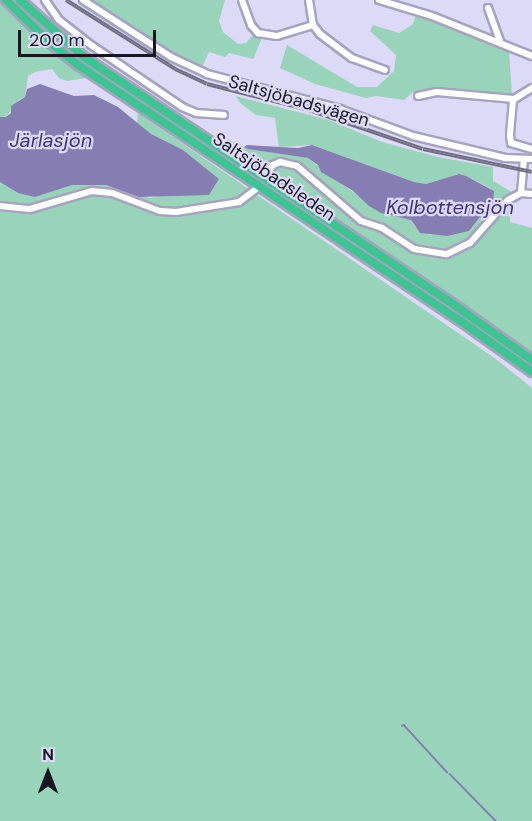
<!DOCTYPE html>
<html>
<head>
<meta charset="utf-8">
<style>
	body { margin:0 }
	#map { position:relative; width:532px; height:821px; overflow:hidden; background:#dddaf7; font-family:"DM Sans",sans-serif }
	div>[style] { position:absolute }
	.green>* { inset:0; background:#98d4b9 }
	.water>* { inset:0; background:#867eb2 }
	.stream>* { height:1.5px; margin:-0.75px; padding:0 0.75px; transform-origin:0.75px; border-radius:0.75px; background:#867eb2 }
	.roads { filter:drop-shadow(2px 0 #a6a3be) drop-shadow(-2px 0 #a6a3be) drop-shadow(0 2px #a6a3be) drop-shadow(0 -2px #a6a3be) }
	.minor>* { height:6px; margin:-3px; padding:0 3px; transform-origin:3px; border-radius:3px; background:#fff }
	.highway>* { height:8px; margin:-4px; padding:0 4px; transform-origin:4px; border-radius:4px; background:#3dc493 }
	.rail>* { height:4px; margin-top:-2px; transform-origin:0; background:repeating-linear-gradient(90deg,#dddaf7 0 4.5px,#706e80 0 9px); box-sizing:border-box; border-block:2px solid #706e80 }
	span { translate:-50% -50%; white-space:nowrap; text-align:center; line-height:1.15; -webkit-text-stroke:4.5px #dddaf7; paint-order:stroke }
	.street-label { font-size:18px; color:#181721 }
	.water-label { font-size:20px; color:#433476; font-style:italic }
	.north { position:absolute; left:18px; top:743px; width:60px; height:60px; -webkit-text-stroke:4px #dddaf7; paint-order:stroke; rotate:0deg; font-size:16px; font-weight:700; line-height:24px; text-align:center; color:#181721 }
	.north::after { content:''; display:block; margin:auto; width:21px; height:27px; background:#181721; clip-path:polygon(50% 0,100% 100%,50% 72%,0 100%) }
	.scale { position:absolute; left:18px; top:30px; width:138px; height:27px; box-sizing:border-box; border:3px solid #181721; border-top:0; padding-left:8px; font-size:18px; line-height:21px; white-space:nowrap; color:#181721; -webkit-text-stroke:4px #dddaf7; paint-order:stroke }
</style>
</head>
<body>
<div id="map">
	<div class="green">
		<i style="clip-path:polygon(87px 0,225px 0,219px 21px,223px 32px,238px 44px,246px 43px,253px 35px,262px 38px,253px 59px,229px 53px,225px 57px,209px 52px,201px 69px,170px 54px)"></i>
		<i style="clip-path:polygon(0 2px,33px 35px,86px 78px,67px 81px,59px 78px,52px 69px,35px 72px,28px 76px,25px 97px,19px 100px,6px 117px,0 117px)"></i>
		<i style="clip-path:polygon(416px 14px,509px 49px,512px 96px,437px 89px,413px 92px,404px 100px,376px 96px,366px 98px,315px 84px,280px 68px,287px 45px,357px 87px,377px 87px,394px 71px,396px 55px,370px 31px,373px 25px,399px 33px,413px 24px)"></i>
		<i style="clip-path:polygon(236px 96px,329px 120px,382px 142px,438px 157px,493px 167px,493px 181px,512px 192px,497px 208px,493px 205px,490px 188px,466px 176px,459px 174px,426px 184px,414px 182px,312px 145px,279px 147px,275px 118px,256px 115px,240px 103px)"></i>
		<i style="clip-path:polygon(138px 113px,496px 359px,532px 388px,532px 821px,0 821px,0 182px,18px 193px,72px 185px,106px 185px,150px 198px,169px 194px,209px 195px,219px 179px,183px 150px,148px 136px,137px 124px)"></i>
		<i style="clip-path:polygon(217px 134px,248px 149px,308px 158px,376px 209px,411px 220px,415px 227px,430px 235px,443px 233px,448px 236px,469px 231px,480px 217px,493px 216px,470px 241px,446px 252px,415px 247px,384px 226px,360px 217px,344px 206px,300px 164px,291px 160px,277px 161px,264px 173px,214px 139px)"></i>
		<i style="clip-path:polygon(281px 165px,295px 168px,359px 223px,381px 230px,414px 251px,433px 256px,445px 256px,471px 245px,510px 202px,510px 222px,532px 228px,532px 355px,427px 280px,270px 177px)"></i>
	</div>
	<div class="water">
		<i style="clip-path:polygon(40px 84px,74px 96px,94px 95px,118px 107px,151px 134px,183px 150px,219px 179px,209px 195px,139px 197px,106px 185px,72px 185px,35px 197px,18px 193px,0 182px,0 117px,6px 117px,11px 113px,11px 106px,25px 97px,27px 89px)"></i>
		<i style="clip-path:polygon(247px 145px,298px 148px,312px 145px,414px 182px,426px 184px,459px 174px,466px 176px,494px 191px,493px 205px,497px 208px,493px 216px,480px 217px,469px 231px,448px 236px,420px 233px,411px 220px,381px 213px,369px 206px,352px 190px,321px 172px,318px 165px,308px 158px,248px 149px,244px 147px)"></i>
	</div>
	<div class="stream">
		<i style="left:402px;top:726px;width:2px;rotate:-27deg"></i>
		<i style="left:404px;top:725px;width:64px;rotate:47.5deg"></i>
		<i style="left:450px;top:774px;width:66px;rotate:45.6deg"></i>
	</div>
	<div class="roads">
		<div class="minor">
			<i style="left:45px;top:0;width:24px;rotate:55deg"></i>
			<i style="left:59px;top:20px;width:37px;rotate:38deg"></i>
			<i style="left:88px;top:43px;width:114px;rotate:34.2deg"></i>
			<i style="left:182px;top:107px;width:15px;rotate:23deg"></i>
			<i style="left:196px;top:113px;width:28px;rotate:4deg"></i>
			<i style="left:83px;top:0;width:105px;rotate:32.9deg"></i>
			<i style="left:171px;top:57px;width:40px;rotate:25deg"></i>
			<i style="left:207px;top:74px;width:138px;rotate:14.7deg"></i>
			<i style="left:340px;top:109px;width:78px;rotate:20.3deg"></i>
			<i style="left:413px;top:136px;width:95px;rotate:13.4deg"></i>
			<i style="left:505px;top:158px;width:27px;rotate:2deg"></i>
			<i style="left:242px;top:0;width:27px;rotate:70deg"></i>
			<i style="left:251px;top:25px;width:11px;rotate:49deg"></i>
			<i style="left:258px;top:33px;width:19px;rotate:9deg"></i>
			<i style="left:277px;top:36px;width:38px;rotate:-17deg"></i>
			<i style="left:309px;top:0;width:25px;rotate:81deg"></i>
			<i style="left:313px;top:25px;width:11px;rotate:52deg"></i>
			<i style="left:320px;top:34px;width:40px;rotate:37deg"></i>
			<i style="left:352px;top:58px;width:35px;rotate:20deg"></i>
			<i style="left:379px;top:0;width:55px;rotate:16.8deg"></i>
			<i style="left:432px;top:16px;width:108px;rotate:21.8deg"></i>
			<i style="left:488px;top:8px;width:38px;rotate:70deg"></i>
			<i style="left:532px;top:88px;width:22px;rotate:148deg"></i>
			<i style="left:513px;top:100px;width:35px;rotate:95deg"></i>
			<i style="left:510px;top:135px;width:8px;rotate:83deg"></i>
			<i style="left:511px;top:143px;width:22px;rotate:16deg"></i>
			<i style="left:418px;top:96px;width:19px;rotate:-12deg"></i>
			<i style="left:437px;top:92px;width:77px;rotate:5.2deg"></i>
			<i style="left:267px;top:174px;width:11px;rotate:-56deg"></i>
			<i style="left:273px;top:165px;width:8px;rotate:-23deg"></i>
			<i style="left:280px;top:162px;width:17px;rotate:13deg"></i>
			<i style="left:297px;top:166px;width:84px;rotate:40.7deg"></i>
			<i style="left:361px;top:221px;width:22px;rotate:18deg"></i>
			<i style="left:382px;top:228px;width:38px;rotate:33deg"></i>
			<i style="left:414px;top:249px;width:33px;rotate:9deg"></i>
			<i style="left:447px;top:254px;width:25px;rotate:-26deg"></i>
			<i style="left:470px;top:243px;width:57px;rotate:-48.5deg"></i>
			<i style="left:508px;top:200px;width:15px;rotate:-28deg"></i>
			<i style="left:521px;top:193px;width:33px;rotate:-85deg"></i>
			<i style="left:521px;top:193px;width:11px;rotate:5deg"></i>
			<i style="left:0;top:206px;width:30px;rotate:6deg"></i>
			<i style="left:30px;top:209px;width:65px;rotate:-16.2deg"></i>
			<i style="left:92px;top:191px;width:20px;rotate:6deg"></i>
			<i style="left:112px;top:193px;width:51px;rotate:20.6deg"></i>
			<i style="left:160px;top:211px;width:16px;rotate:4deg"></i>
			<i style="left:176px;top:212px;width:64px;rotate:-9deg"></i>
			<i style="left:239px;top:202px;width:20px;rotate:-37deg"></i>
		</div>
		<div class="highway">
			<i style="left:6px;top:0;width:59px;rotate:44.3deg"></i>
			<i style="left:48px;top:41px;width:38px;rotate:39deg"></i>
			<i style="left:78px;top:65px;width:457px;rotate:33.8deg"></i>
			<i style="left:458px;top:319px;width:91px;rotate:35.6deg"></i>
			<i style="left:20px;top:0;width:86px;rotate:41.7deg"></i>
			<i style="left:84px;top:57px;width:456px;rotate:33.8deg"></i>
			<i style="left:463px;top:311px;width:85px;rotate:35.4deg"></i>
		</div>
	</div>
	<div class="rail">
		<i style="left:66px;top:0;width:129px;rotate:32.3deg"></i>
		<i style="left:175px;top:69px;width:35px;rotate:25deg"></i>
		<i style="left:207px;top:84px;width:105px;rotate:14.3deg"></i>
		<i style="left:309px;top:110px;width:120px;rotate:18.9deg"></i>
		<i style="left:423px;top:149px;width:111px;rotate:11.9deg"></i>
	</div>
	<div class="street-label">
		<span style="left:299px;top:101px;rotate:16deg">Saltsjöbadsvägen</span>
		<span style="left:274px;top:177px;rotate:34deg">Saltsjöbadsleden</span>
	</div>
	<div class="water-label">
		<span style="left:51px;top:140px">Järlasjön</span>
		<span style="left:450px;top:207px">Kolbottensjön</span>
	</div>
	<div class="north">N</div>
	<div class="scale">200 m</div>
</div>
</body>
</html>
